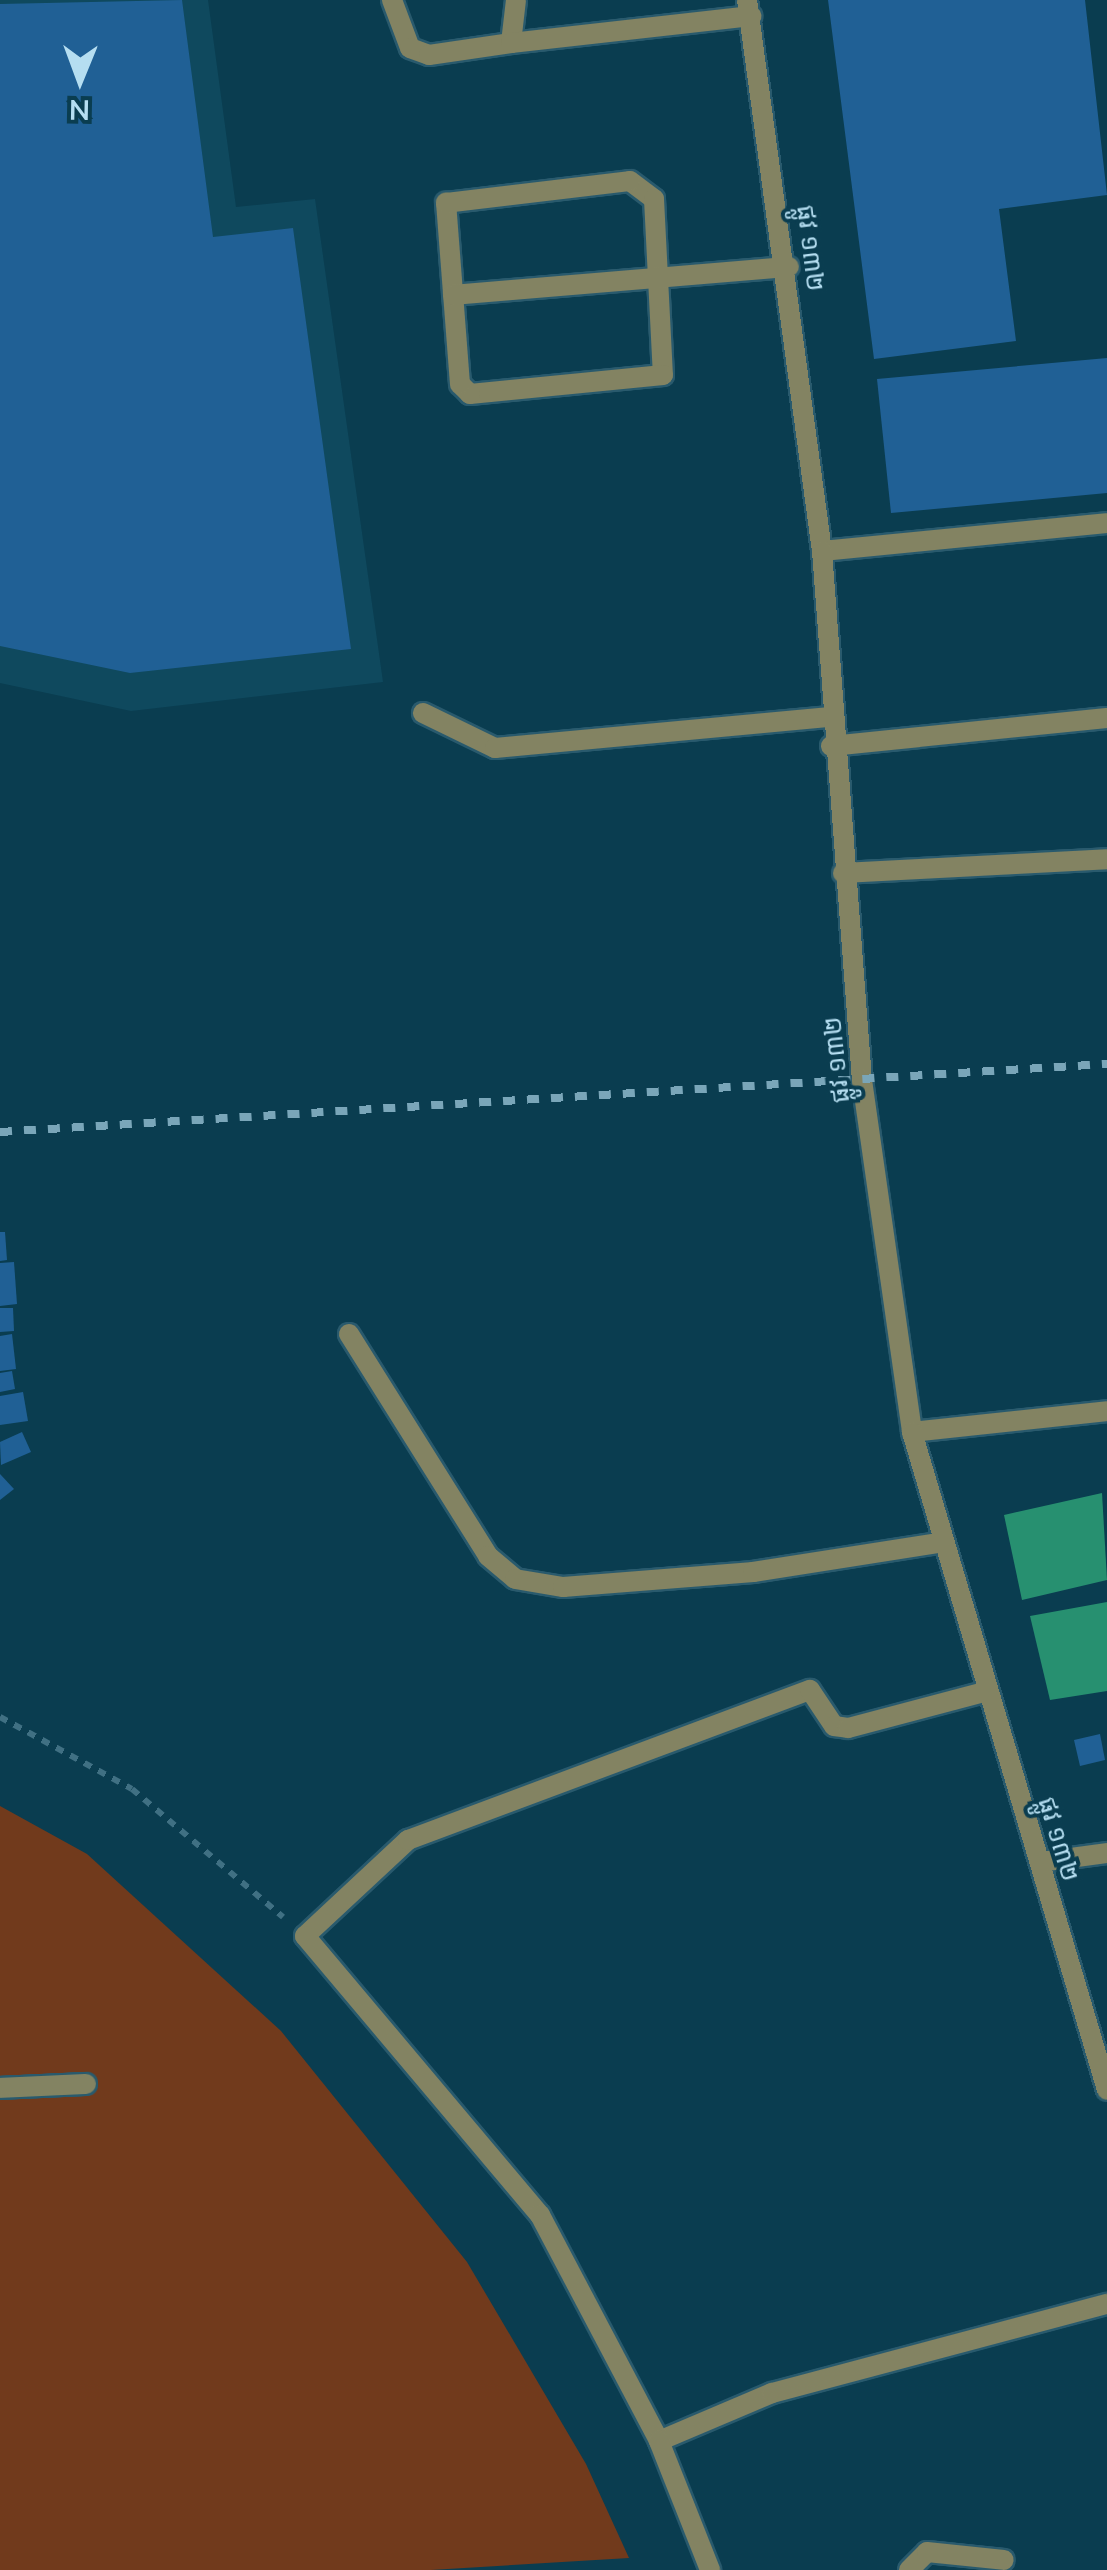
<!DOCTYPE html>
<html>
<head>
<meta charset="utf-8">
<style>
	body { margin:0 }
	#map { position:relative; width:1107px; height:2570px; overflow:hidden; background:#0a3d50; font-family:Mulish,"Noto Sans Khmer",sans-serif }
	div>[style] { position:absolute }
	.built>* { inset:0; background:#0f495e }
	.green>* { inset:0; background:#713a1c }
	.water>* { inset:0; background:#279070 }
	.building>* { inset:0; background:#206095 }
	.path>* { height:6px; margin-top:-3px; transform-origin:0; background:repeating-linear-gradient(90deg,#407083 0 8px,transparent 0 16px) }
	.roads { filter:drop-shadow(2px 0 #295a6d) drop-shadow(-2px 0 #295a6d) drop-shadow(0 2px #295a6d) drop-shadow(0 -2px #295a6d) }
	.service>* { height:20px; margin:-10px; padding:0 10px; transform-origin:10px; border-radius:10px; background:#838362 }
	.minor>* { height:20px; margin:-10px; padding:0 10px; transform-origin:10px; border-radius:10px; background:#838362 }
	.tertiary>* { height:20px; margin:-10px; padding:0 10px; transform-origin:10px; border-radius:10px; background:#838362 }
	.rail>* { height:8px; margin-top:-4px; transform-origin:0; background:repeating-linear-gradient(90deg,#7aa6b9 0 12px,transparent 0 24px) }
	span { translate:-50% -50%; white-space:nowrap; text-align:center; line-height:1.15; -webkit-text-stroke:8px #0a3d50; paint-order:stroke }
	.street-label { font-size:25px; color:#b5def1 }
	.north { position:absolute; left:30px; top:30px; width:100px; height:100px; -webkit-text-stroke:8px #0a3d50; paint-order:stroke; rotate:181deg; font-size:28px; font-weight:700; line-height:40px; text-align:center; color:#b5def1 }
	.north::after { content:''; display:block; margin:auto; width:35px; height:45px; background:#b5def1; clip-path:polygon(50% 0,100% 100%,50% 72%,0 100%) }
</style>
</head>
<body>
<div id="map">
	<div class="built">
		<i style="clip-path:polygon(0 0,208px 0,236px 207px,315px 199px,383px 682px,131px 711px,0 683px)"></i>
	</div>
	<div class="green">
		<i style="clip-path:polygon(0 1806px,87px 1854px,281px 2031px,467px 2262px,586px 2464px,629px 2558px,431px 2570px,0 2570px)"></i>
	</div>
	<div class="water">
		<i style="clip-path:polygon(1102px 1493px,1107px 1580px,1022px 1600px,1004px 1515px)"></i>
		<i style="clip-path:polygon(1107px 1602px,1107px 1691px,1050px 1700px,1030px 1616px)"></i>
	</div>
	<div class="building">
		<i style="clip-path:polygon(182px 0,213px 237px,293px 228px,351px 649px,130px 673px,0 646px,0 4px)"></i>
		<i style="clip-path:polygon(828px 0,1085px 0,1107px 195px,999px 209px,1016px 341px,874px 359px)"></i>
		<i style="clip-path:polygon(1107px 358px,1107px 493px,891px 513px,877px 379px)"></i>
		<i style="clip-path:polygon(0 1232px,5px 1232px,7px 1260px,0 1261px)"></i>
		<i style="clip-path:polygon(14px 1262px,17px 1304px,0 1306px,0 1263px)"></i>
		<i style="clip-path:polygon(0 1308px,13px 1308px,14px 1331px,0 1332px)"></i>
		<i style="clip-path:polygon(12px 1334px,16px 1369px,0 1371px,0 1336px)"></i>
		<i style="clip-path:polygon(12px 1371px,15px 1389px,0 1392px,0 1373px)"></i>
		<i style="clip-path:polygon(23px 1392px,28px 1421px,0 1425px,0 1396px)"></i>
		<i style="clip-path:polygon(22px 1432px,31px 1452px,1px 1465px,0 1442px)"></i>
		<i style="clip-path:polygon(0 1474px,14px 1489px,0 1500px)"></i>
		<i style="clip-path:polygon(1100px 1734px,1105px 1760px,1080px 1766px,1074px 1740px)"></i>
	</div>
	<div class="path">
		<i style="left:0;top:1717px;width:150px;rotate:28.6deg"></i>
		<i style="left:132px;top:1789px;width:198px;rotate:40.3deg"></i>
	</div>
	<div class="roads">
		<div class="service">
			<i style="left:392px;top:0;width:51px;rotate:69.4deg"></i>
			<i style="left:410px;top:48px;width:20px;rotate:20deg"></i>
			<i style="left:429px;top:55px;width:83px;rotate:-8.3deg"></i>
			<i style="left:511px;top:43px;width:43px;rotate:-83.4deg"></i>
			<i style="left:511px;top:43px;width:242px;rotate:-6.4deg"></i>
			<i style="left:630px;top:181px;width:30px;rotate:37deg"></i>
			<i style="left:654px;top:199px;width:176px;rotate:87.1deg"></i>
			<i style="left:663px;top:375px;width:194px;rotate:174.4deg"></i>
			<i style="left:470px;top:394px;width:14px;rotate:-135deg"></i>
			<i style="left:460px;top:384px;width:182px;rotate:-94.4deg"></i>
			<i style="left:446px;top:203px;width:185px;rotate:-6.8deg"></i>
			<i style="left:453px;top:295px;width:337px;rotate:-4.8deg"></i>
			<i style="left:822px;top:551px;width:286px;rotate:-5.6deg"></i>
			<i style="left:423px;top:713px;width:80px;rotate:25.9deg"></i>
			<i style="left:495px;top:748px;width:334px;rotate:-5.3deg"></i>
			<i style="left:831px;top:746px;width:277px;rotate:-5.8deg"></i>
			<i style="left:843px;top:873px;width:264px;rotate:-3deg"></i>
			<i style="left:349px;top:1334px;width:262px;rotate:57.9deg"></i>
			<i style="left:488px;top:1556px;width:35px;rotate:40deg"></i>
			<i style="left:515px;top:1579px;width:49px;rotate:9.5deg"></i>
			<i style="left:563px;top:1587px;width:191px;rotate:-4.5deg"></i>
			<i style="left:753px;top:1572px;width:193px;rotate:-8.9deg"></i>
			<i style="left:912px;top:1432px;width:196px;rotate:-6.1deg"></i>
			<i style="left:1040px;top:1862px;width:68px;rotate:-7.7deg"></i>
			<i style="left:305px;top:1936px;width:141px;rotate:-43deg"></i>
			<i style="left:408px;top:1840px;width:429px;rotate:-20.5deg"></i>
			<i style="left:810px;top:1690px;width:43px;rotate:56.3deg"></i>
			<i style="left:834px;top:1726px;width:14px;rotate:8deg"></i>
			<i style="left:848px;top:1728px;width:145px;rotate:-14.8deg"></i>
			<i style="left:0;top:2088px;width:86px;rotate:-2.7deg"></i>
			<i style="left:659px;top:2441px;width:123px;rotate:-23deg"></i>
			<i style="left:772px;top:2393px;width:347px;rotate:-14.9deg"></i>
			<i style="left:909px;top:2570px;width:25px;rotate:-45deg"></i>
			<i style="left:927px;top:2552px;width:77px;rotate:5.9deg"></i>
		</div>
		<div class="minor">
			<i style="left:305px;top:1936px;width:365px;rotate:49.9deg"></i>
			<i style="left:540px;top:2215px;width:255px;rotate:62.2deg"></i>
			<i style="left:659px;top:2441px;width:139px;rotate:68.4deg"></i>
		</div>
		<div class="tertiary">
			<i style="left:747px;top:0;width:556px;rotate:82.25deg"></i>
			<i style="left:822px;top:551px;width:531px;rotate:85.68deg"></i>
			<i style="left:862px;top:1080px;width:356px;rotate:81.9deg"></i>
			<i style="left:912px;top:1432px;width:686px;rotate:73.49deg"></i>
		</div>
	</div>
	<div class="rail">
		<i style="left:0;top:1132px;width:1109px;rotate:-3.52deg"></i>
	</div>
	<div class="street-label">
		<span style="left:811px;top:248px;rotate:83deg">ផ្លូវ ១៣២</span>
		<span style="left:836px;top:1060px;rotate:-96deg">ផ្លូវ ១៣២</span>
		<span style="left:1059px;top:1839px;rotate:73deg">ផ្លូវ ១៣២</span>
	</div>
	<div class="north">N</div>
</div>
</body>
</html>
